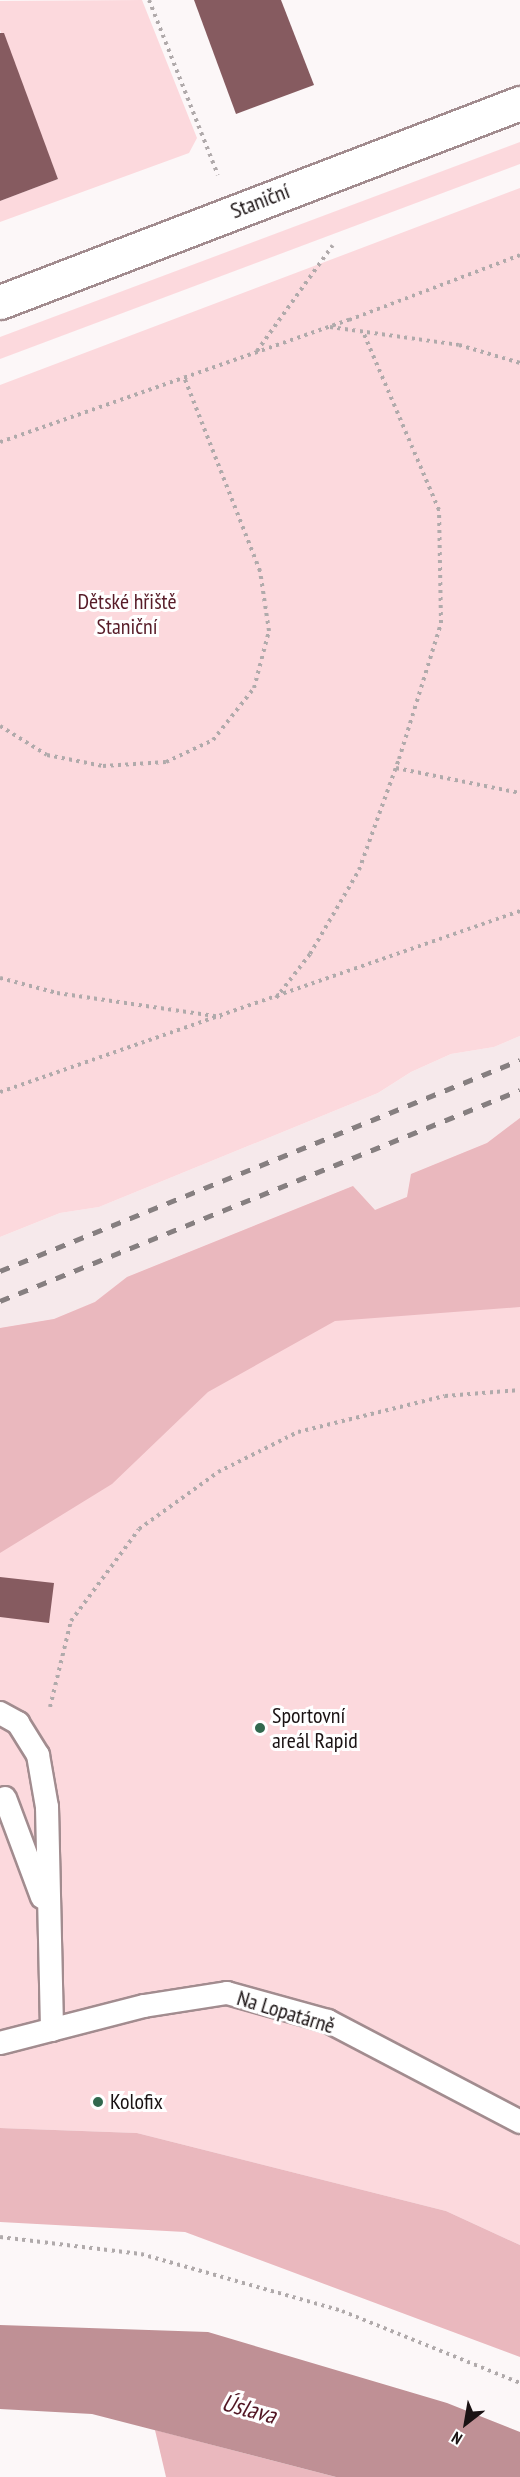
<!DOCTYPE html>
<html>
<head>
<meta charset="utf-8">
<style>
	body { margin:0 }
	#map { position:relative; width:520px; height:2477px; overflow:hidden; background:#fcf7f8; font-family:"PT Sans Narrow",sans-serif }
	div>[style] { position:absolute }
	.built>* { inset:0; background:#f6e9eb }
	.green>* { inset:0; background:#fcd9dd }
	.forest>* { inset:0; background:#eab8be }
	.water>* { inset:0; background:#bf9095 }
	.building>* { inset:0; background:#865b60 }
	.path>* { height:4px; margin-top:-2px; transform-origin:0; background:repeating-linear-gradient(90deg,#b0aaab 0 3px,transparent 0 7.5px) }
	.roads { filter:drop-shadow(2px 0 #a28c8f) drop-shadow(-2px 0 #a28c8f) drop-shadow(0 2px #a28c8f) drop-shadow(0 -2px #a28c8f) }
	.lane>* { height:22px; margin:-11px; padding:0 11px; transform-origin:11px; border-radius:11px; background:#fff }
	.street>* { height:33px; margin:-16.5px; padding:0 16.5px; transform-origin:16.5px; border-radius:16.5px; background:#fff }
	.rail>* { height:4.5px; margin-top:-2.25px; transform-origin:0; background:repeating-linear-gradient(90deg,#867f80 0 10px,transparent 0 20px) }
	.dots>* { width:16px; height:16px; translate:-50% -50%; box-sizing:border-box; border:3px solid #fff; border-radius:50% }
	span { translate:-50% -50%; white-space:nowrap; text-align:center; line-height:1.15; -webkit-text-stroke:6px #fff; paint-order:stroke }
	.street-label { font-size:22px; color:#1a1213 }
	.park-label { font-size:22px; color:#571c28 }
	.poi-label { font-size:22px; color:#1a1213 }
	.left { translate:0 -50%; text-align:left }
	.water-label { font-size:24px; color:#521724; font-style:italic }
	.north { position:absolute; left:436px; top:2393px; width:60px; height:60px; -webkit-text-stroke:4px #fff; paint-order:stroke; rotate:211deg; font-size:16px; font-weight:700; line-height:24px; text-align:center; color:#1a1213 }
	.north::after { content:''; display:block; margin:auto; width:21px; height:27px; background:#1a1213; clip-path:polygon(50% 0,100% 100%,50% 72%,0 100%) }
</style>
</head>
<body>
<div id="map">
	<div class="built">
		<i style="clip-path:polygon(520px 1036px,520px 1118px,487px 1143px,411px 1174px,407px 1197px,375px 1210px,353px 1186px,127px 1277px,96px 1302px,54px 1319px,0 1328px,0 1237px,60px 1213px,99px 1207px,378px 1093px,411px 1072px,451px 1054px,494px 1047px)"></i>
	</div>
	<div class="green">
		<i style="clip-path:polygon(142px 0,197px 138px,189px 153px,0 222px,0 201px,58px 179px,0 30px,0 1px)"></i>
		<i style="clip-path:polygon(520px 142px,520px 164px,0 359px,0 337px)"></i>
		<i style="clip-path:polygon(520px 188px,520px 1036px,494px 1047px,451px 1054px,411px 1072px,378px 1093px,99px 1207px,60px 1213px,0 1237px,0 385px)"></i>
		<i style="clip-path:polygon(520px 1118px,520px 2245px,446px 2211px,137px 2133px,0 2128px,0 1328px,54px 1319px,95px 1302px,127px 1277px,353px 1186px,375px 1210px,407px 1197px,411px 1174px,487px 1143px)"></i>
	</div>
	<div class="forest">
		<i style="clip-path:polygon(520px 1118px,520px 1307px,335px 1321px,208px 1392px,112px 1484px,0 1553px,0 1328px,54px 1319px,95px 1302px,127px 1277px,353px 1186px,375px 1210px,407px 1197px,411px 1174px,487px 1143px)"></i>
		<i style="clip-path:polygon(0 2128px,137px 2133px,446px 2211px,520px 2245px,520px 2357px,185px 2232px,0 2222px)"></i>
		<i style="clip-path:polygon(155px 2430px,336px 2477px,166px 2477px)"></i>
	</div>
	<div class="water">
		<i style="clip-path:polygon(0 2325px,208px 2332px,447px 2403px,520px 2432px,520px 2477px,336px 2477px,92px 2414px,0 2409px)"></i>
	</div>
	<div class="building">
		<i style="clip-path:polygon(194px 0,281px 0,314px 85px,236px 114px)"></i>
		<i style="clip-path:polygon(0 33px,4px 33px,58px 179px,0 201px)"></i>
		<i style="clip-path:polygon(0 1577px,54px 1583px,49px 1623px,0 1617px)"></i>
	</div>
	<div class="path">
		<i style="left:149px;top:0;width:188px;rotate:68.5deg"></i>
		<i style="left:330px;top:327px;width:130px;rotate:7.9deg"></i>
		<i style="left:459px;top:345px;width:64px;rotate:16.4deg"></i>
		<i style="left:257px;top:351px;width:130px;rotate:-54.4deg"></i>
		<i style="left:0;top:442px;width:370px;rotate:-19.3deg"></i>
		<i style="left:349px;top:320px;width:183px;rotate:-20.8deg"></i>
		<i style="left:0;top:726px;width:55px;rotate:31.7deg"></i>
		<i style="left:47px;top:755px;width:57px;rotate:11.1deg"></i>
		<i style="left:103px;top:766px;width:63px;rotate:-3.6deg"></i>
		<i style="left:166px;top:762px;width:52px;rotate:-25.1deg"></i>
		<i style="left:213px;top:740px;width:66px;rotate:-51.7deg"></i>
		<i style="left:254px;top:688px;width:59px;rotate:-75.3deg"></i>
		<i style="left:269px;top:631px;width:61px;rotate:-98.5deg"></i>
		<i style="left:260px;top:571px;width:208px;rotate:-111.4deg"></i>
		<i style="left:396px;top:768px;width:126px;rotate:11.4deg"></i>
		<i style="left:0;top:978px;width:59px;rotate:14.7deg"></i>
		<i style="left:57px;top:993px;width:166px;rotate:8.3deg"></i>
		<i style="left:276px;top:998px;width:56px;rotate:-52.3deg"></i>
		<i style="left:310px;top:954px;width:97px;rotate:-59.7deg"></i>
		<i style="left:359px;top:870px;width:118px;rotate:-70.2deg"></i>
		<i style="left:399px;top:759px;width:142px;rotate:-72.8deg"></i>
		<i style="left:441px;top:623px;width:113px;rotate:-91deg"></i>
		<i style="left:439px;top:510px;width:194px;rotate:-113.1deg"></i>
		<i style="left:0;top:1092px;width:551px;rotate:-19.19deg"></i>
		<i style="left:50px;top:1707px;width:89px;rotate:-76.3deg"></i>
		<i style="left:71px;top:1621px;width:114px;rotate:-53.5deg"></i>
		<i style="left:139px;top:1529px;width:97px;rotate:-35.8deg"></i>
		<i style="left:218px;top:1472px;width:89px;rotate:-26.6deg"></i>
		<i style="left:298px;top:1432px;width:151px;rotate:-13.8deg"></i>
		<i style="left:445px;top:1396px;width:75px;rotate:-4.6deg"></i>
		<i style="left:0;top:2237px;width:142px;rotate:6.9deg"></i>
		<i style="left:141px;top:2254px;width:209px;rotate:15.8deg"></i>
		<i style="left:342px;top:2311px;width:192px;rotate:22deg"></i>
	</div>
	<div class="roads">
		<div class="lane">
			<i style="left:0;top:1713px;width:21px;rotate:29deg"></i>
			<i style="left:18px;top:1723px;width:38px;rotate:58deg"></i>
			<i style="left:38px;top:1755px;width:53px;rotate:80.2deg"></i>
			<i style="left:47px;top:1807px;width:223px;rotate:88.7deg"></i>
			<i style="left:5px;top:1798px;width:106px;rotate:69.5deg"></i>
			<i style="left:0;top:2043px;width:149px;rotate:-14.4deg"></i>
			<i style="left:144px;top:2006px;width:84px;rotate:-8.9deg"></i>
			<i style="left:227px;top:1993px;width:105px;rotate:15.5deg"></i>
			<i style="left:328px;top:2021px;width:217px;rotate:27.7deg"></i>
		</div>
		<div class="street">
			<i style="left:0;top:302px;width:557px;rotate:-20.94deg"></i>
		</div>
	</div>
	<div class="rail">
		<i style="left:0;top:1271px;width:561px;rotate:-22.09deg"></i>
		<i style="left:0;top:1301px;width:561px;rotate:-22.09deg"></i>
	</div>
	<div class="dots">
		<i style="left:260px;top:1728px;background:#32684e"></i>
		<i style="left:98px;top:2102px;background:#32684e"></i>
	</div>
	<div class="street-label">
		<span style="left:260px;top:201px;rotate:-21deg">Staniční</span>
		<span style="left:286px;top:2012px;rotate:17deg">Na Lopatárně</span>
	</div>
	<div class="park-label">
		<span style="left:127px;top:614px">Dětské hřiště<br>Staniční</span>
	</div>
	<div class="poi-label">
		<span class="left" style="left:272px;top:1728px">Sportovní<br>areál Rapid</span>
		<span class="left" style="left:110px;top:2102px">Kolofix</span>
	</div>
	<div class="water-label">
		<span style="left:249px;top:2409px;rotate:15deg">Úslava</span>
	</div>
	<div class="north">N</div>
</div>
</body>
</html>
